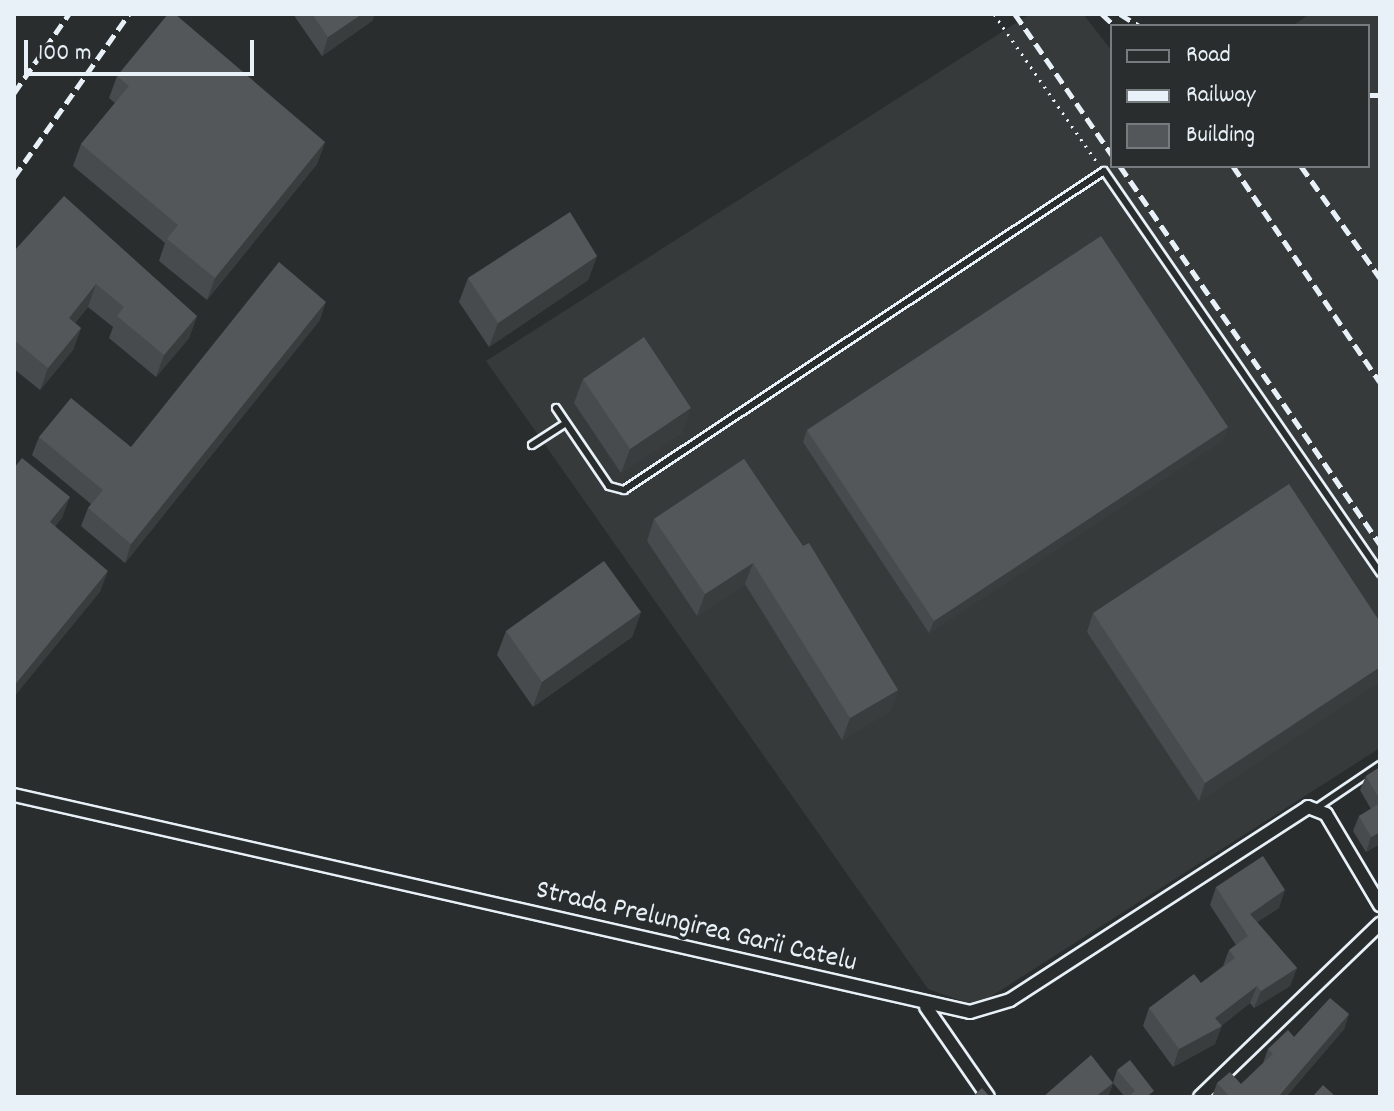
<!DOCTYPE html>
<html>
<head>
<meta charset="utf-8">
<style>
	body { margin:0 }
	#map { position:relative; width:1394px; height:1111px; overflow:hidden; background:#2a2d2e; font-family:Dekko,sans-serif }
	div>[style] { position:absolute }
	.built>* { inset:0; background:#363a3b }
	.path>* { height:3px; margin-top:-1.5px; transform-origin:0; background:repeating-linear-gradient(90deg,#e8f1f8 0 2px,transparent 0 8px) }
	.roads { filter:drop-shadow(2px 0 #e8f1f8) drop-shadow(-2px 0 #e8f1f8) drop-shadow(0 2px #e8f1f8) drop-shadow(0 -2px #e8f1f8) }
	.lane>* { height:6px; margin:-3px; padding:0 3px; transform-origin:3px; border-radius:3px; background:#2a2d2e }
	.street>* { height:12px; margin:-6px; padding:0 6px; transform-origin:6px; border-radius:6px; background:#2a2d2e }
	.rail>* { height:5px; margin-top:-2.5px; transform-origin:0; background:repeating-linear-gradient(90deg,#e8f1f8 0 12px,transparent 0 18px) }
	.wall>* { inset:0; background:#474b4d }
	.shaded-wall>* { inset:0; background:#3a3d3e }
	.building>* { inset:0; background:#535759 }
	span { translate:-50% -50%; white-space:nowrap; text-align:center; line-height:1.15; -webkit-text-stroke:7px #2a2d2e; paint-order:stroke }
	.street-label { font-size:28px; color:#e8f1f8 }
	.frame { position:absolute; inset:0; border:16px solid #e8f1f8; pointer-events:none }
	.legend { position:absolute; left:1110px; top:24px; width:260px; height:144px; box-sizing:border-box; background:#2a2d2e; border:2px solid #767b7f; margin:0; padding:10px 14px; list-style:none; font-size:24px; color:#e8f1f8 }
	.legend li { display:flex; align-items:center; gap:16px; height:40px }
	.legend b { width:40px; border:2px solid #767b7f }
	.scale { position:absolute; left:24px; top:40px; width:230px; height:36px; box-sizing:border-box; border:4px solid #e8f1f8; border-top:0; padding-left:10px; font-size:24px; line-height:28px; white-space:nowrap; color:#e8f1f8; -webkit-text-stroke:6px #2a2d2e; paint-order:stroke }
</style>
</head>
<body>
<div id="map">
	<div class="built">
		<i style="clip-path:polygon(1030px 14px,1083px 14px,1112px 51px,1112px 166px,1368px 166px,1368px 26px,1293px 26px,1309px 14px,1380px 14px,1380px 748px,976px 1006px,928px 989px,486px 361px)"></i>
	</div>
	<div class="path">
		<i style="left:994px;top:14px;width:180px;rotate:55.2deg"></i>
	</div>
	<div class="roads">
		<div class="lane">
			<i style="left:556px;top:408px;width:94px;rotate:55.8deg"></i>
			<i style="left:609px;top:486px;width:16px;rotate:15deg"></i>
			<i style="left:624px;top:490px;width:576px;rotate:-33.61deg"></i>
			<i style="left:1104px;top:171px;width:488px;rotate:55.5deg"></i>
			<i style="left:532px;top:445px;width:40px;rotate:-32.9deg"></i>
			<i style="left:1318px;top:807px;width:75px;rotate:-34.1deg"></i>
		</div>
		<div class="street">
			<i style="left:14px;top:795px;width:980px;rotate:12.79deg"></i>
			<i style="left:970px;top:1012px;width:42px;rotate:-16.7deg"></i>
			<i style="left:1010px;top:1000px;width:355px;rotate:-32.9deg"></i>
			<i style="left:1308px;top:807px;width:19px;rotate:21deg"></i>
			<i style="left:1326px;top:814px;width:106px;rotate:59.3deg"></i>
			<i style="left:926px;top:1007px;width:109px;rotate:55.4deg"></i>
			<i style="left:1200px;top:1097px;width:250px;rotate:-43.9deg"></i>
		</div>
	</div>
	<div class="rail">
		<i style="left:1015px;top:14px;width:171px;rotate:55.5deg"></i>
		<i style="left:1102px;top:14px;width:18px;rotate:43deg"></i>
		<i style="left:1120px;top:14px;width:22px;rotate:32deg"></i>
		<i style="left:14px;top:93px;width:96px;rotate:-55.2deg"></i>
		<i style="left:1368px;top:95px;width:12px"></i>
		<i style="left:1120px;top:166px;width:459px;rotate:55.5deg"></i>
		<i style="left:1233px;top:166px;width:261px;rotate:55.8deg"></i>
		<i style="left:1301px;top:166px;width:137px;rotate:54.8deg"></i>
		<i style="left:14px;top:177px;width:199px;rotate:-54.8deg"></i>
	</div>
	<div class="wall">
		<i style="clip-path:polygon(293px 14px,375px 14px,372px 21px,322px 56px)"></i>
		<i style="clip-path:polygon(117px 76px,325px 142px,317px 164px,207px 300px,159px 261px,165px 243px,73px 166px,81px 144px,115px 103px,109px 98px)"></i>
		<i style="clip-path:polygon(14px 251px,197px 316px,189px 338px,156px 377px,109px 338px,113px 327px,88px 307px,75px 323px,81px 328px,73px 350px,40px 390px,14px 369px)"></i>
		<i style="clip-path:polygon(597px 256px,588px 280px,489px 347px,459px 302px,468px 278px)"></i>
		<i style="clip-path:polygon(320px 320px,125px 563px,81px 526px,88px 508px,91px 504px,32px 455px,39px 437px,131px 447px)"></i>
		<i style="clip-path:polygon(583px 379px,683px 432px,621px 473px,574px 403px)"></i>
		<i style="clip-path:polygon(1228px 427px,1223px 440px,929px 633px,803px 442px,807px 430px)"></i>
		<i style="clip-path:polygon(744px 459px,898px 690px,890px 711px,842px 740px,745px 584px,697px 616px,647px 541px,654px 519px)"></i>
		<i style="clip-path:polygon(641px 612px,632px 637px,533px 707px,497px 655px,506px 631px)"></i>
		<i style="clip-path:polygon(1093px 613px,1380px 622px,1380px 681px,1199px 801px,1087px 632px)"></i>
		<i style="clip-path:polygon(1380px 767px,1380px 844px,1366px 852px,1353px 831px,1359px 816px,1371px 809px,1360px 790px,1366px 776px)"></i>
		<i style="clip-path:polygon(1216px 887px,1279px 908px,1257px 922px,1297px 968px,1290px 986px,1254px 1008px,1250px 1003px,1221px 1026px,1215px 1044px,1173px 1067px,1143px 1026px,1149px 1008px,1201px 983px,1223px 966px,1229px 950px,1236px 945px,1210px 905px)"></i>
		<i style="clip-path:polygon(1349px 1014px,1344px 1029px,1286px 1097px,1212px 1097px,1217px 1083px,1241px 1084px,1263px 1063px,1268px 1049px)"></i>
		<i style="clip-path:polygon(1117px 1070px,1152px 1097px,1125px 1097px,1113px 1083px,1108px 1097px,1043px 1097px,1113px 1083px)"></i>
	</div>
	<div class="shaded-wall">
		<i style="clip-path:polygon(362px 14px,375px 14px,372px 21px,322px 56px,328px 37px)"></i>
		<i style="clip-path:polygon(325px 142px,317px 164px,207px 300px,215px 278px)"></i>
		<i style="clip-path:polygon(597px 256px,588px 280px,489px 347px,498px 323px)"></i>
		<i style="clip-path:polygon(96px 284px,88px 307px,61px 340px,69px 318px)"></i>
		<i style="clip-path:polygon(326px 302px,320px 320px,125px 563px,131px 544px)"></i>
		<i style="clip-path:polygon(197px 316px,189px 338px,156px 377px,164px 355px)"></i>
		<i style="clip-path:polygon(81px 328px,73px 350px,40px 390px,48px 368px)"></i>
		<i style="clip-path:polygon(691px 408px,683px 432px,621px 473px,630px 449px)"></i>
		<i style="clip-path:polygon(1228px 427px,1223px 440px,929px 633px,934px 621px)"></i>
		<i style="clip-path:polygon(70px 497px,62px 518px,42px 543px,50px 522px)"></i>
		<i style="clip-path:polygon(753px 563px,745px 584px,697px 616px,705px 594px)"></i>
		<i style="clip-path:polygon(108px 571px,100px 592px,14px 697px,14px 686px)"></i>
		<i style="clip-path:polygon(641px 612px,632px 637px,533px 707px,542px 682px)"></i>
		<i style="clip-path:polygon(1380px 667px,1380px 681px,1199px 801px,1205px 783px)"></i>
		<i style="clip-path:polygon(898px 690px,890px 711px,842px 740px,850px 718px)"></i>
		<i style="clip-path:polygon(1380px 832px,1380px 844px,1366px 852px,1371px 837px)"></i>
		<i style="clip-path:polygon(1285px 890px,1279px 908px,1243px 931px,1250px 914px)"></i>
		<i style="clip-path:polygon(1297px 968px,1290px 986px,1254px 1008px,1261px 991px)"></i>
		<i style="clip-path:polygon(1257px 986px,1250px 1003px,1217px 1029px,1222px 1026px,1215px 1044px,1173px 1067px,1179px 1049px,1215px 1018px)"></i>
		<i style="clip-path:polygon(1349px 1014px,1344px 1029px,1286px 1097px,1278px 1097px)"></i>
		<i style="clip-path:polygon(1113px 1083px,1108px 1097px,1095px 1097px)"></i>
	</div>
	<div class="building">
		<i style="clip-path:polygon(168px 14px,175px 14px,325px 142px,215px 278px,167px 239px,178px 225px,81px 144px,129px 86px,117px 76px)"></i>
		<i style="clip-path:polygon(312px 14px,362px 14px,328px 37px)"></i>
		<i style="clip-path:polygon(64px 196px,197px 316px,164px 355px,117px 316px,124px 307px,96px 284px,69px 318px,81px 328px,48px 368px,14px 340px,14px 251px)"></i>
		<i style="clip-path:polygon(570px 212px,597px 256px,498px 323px,468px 278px)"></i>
		<i style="clip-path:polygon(1101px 236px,1228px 427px,934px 621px,807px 430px)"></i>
		<i style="clip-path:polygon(279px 262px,326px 302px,131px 544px,88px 508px,103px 490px,39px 437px,71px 398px,131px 447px)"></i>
		<i style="clip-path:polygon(644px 337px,691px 408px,630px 449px,583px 379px)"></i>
		<i style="clip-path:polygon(22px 458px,70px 497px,50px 522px,108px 571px,14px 686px,14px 468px)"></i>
		<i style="clip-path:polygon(744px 459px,803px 546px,809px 543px,898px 690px,850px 718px,753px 563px,705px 594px,654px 519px)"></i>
		<i style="clip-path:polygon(1289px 484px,1380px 622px,1380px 667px,1205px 783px,1093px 613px)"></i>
		<i style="clip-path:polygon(604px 561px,641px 612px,542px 682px,506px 631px)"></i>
		<i style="clip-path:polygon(1380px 767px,1380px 800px,1366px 776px)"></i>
		<i style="clip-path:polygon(1380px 803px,1380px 832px,1371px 837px,1359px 816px)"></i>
		<i style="clip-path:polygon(1263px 856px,1285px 890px,1250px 914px,1297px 968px,1261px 991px,1257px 986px,1215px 1018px,1222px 1026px,1179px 1049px,1149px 1008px,1194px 974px,1201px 983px,1235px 958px,1229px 950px,1248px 936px,1216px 887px)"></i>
		<i style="clip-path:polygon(1330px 998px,1349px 1014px,1278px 1097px,1230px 1097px,1217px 1083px,1230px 1072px,1241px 1084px,1273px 1054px,1268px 1049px,1288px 1030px,1294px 1037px)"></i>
		<i style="clip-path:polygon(1091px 1055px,1113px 1083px,1095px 1097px,1043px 1097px)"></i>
		<i style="clip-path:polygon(1130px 1060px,1154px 1091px,1146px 1097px,1128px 1097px,1135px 1091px,1117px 1070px)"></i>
		<i style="clip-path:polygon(1323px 1085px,1336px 1097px,1312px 1097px)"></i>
		<i style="clip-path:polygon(982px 1088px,990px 1097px,972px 1097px)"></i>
	</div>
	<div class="street-label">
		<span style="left:696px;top:928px;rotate:13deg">Strada Prelungirea Garii Catelu</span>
	</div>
	<div class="frame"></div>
	<ul class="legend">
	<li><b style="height:10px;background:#2a2d2e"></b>Road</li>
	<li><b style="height:10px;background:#e8f1f8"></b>Railway</li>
	<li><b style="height:22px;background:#535759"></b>Building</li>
	</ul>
	<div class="scale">100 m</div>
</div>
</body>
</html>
